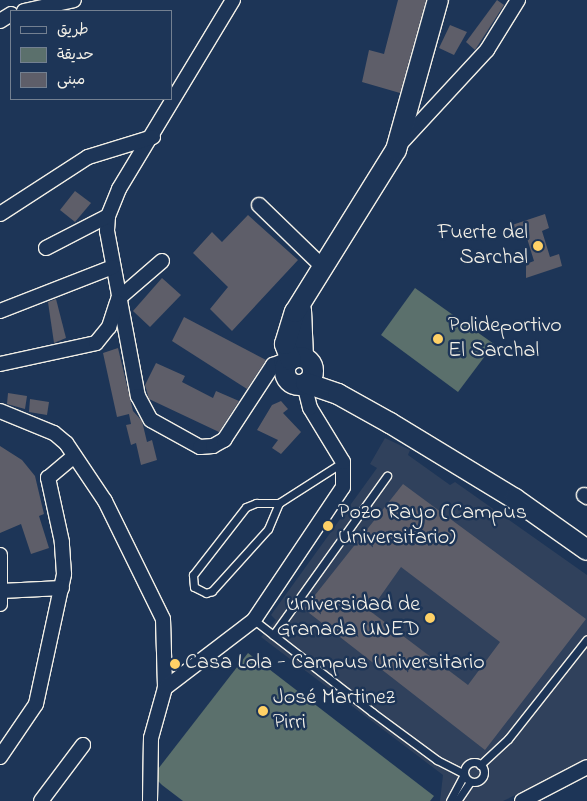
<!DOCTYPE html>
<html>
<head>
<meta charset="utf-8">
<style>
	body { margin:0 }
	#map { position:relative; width:587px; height:801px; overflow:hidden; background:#1d3557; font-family:"Indie Flower","Playpen Sans Arabic",sans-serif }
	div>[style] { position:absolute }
	.built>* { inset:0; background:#30415c }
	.green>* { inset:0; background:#5b706c }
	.building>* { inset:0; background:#5e5e69 }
	.roads { filter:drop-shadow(1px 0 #f4f1e8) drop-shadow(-1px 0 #f4f1e8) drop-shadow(0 1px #f4f1e8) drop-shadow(0 -1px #f4f1e8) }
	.service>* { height:7px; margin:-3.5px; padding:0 3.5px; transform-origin:3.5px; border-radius:3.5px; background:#1d3557 }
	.service>.ring { margin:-3.5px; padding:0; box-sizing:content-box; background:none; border:7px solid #1d3557; border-radius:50% }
	.minor>* { height:14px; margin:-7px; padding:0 7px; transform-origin:7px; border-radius:7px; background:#1d3557 }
	.secondary>* { height:20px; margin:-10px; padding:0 10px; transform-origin:10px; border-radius:10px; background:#1d3557 }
	.secondary>.ring { margin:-10px; padding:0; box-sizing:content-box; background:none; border:20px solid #1d3557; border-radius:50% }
	.dots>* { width:14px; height:14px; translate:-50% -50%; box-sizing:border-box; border:2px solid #1d3557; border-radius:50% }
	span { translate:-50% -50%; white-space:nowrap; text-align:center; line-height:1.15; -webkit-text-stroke:5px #1d3557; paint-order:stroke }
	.poi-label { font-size:22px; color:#f4f1e8 }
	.right { translate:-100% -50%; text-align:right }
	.left { translate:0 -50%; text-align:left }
	.legend { position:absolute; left:10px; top:10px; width:162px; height:90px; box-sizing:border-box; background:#1d3557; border:1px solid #738091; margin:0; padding:6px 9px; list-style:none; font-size:15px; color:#f4f1e8 }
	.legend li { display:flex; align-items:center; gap:10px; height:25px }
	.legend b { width:25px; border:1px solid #738091 }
</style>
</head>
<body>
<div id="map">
	<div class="built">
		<i style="clip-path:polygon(385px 438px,410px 450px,408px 455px,450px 485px,455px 482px,587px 575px,587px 761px,503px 801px,440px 801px,443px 775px,261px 637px,276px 620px,271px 615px,377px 468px,370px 464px)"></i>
	</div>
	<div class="green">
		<i style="clip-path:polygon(415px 288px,494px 344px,458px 392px,381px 335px)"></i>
		<i style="clip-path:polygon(248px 653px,434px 796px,430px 801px,183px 801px,162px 785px,157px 780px,158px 769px)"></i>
	</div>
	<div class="building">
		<i style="clip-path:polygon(398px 0,426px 0,400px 93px,362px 82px,369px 50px,384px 54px)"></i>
		<i style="clip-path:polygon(497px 0,504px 5px,475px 50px,466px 42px)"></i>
		<i style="clip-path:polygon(450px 25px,467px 32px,454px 55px,439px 48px)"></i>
		<i style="clip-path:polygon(75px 191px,91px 203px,75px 222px,60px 210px)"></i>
		<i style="clip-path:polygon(545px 214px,549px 228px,542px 231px,550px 257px,559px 254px,562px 266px,526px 278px,526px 264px,534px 261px,526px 235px,517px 238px,509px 226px)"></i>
		<i style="clip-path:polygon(248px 215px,298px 260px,232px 331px,210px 309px,228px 287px,193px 253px,212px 232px,222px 242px)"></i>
		<i style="clip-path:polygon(162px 278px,181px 295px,150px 327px,133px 311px)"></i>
		<i style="clip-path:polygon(56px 299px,66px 338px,54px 343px,48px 302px)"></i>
		<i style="clip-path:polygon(184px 317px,266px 360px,247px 389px,172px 341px)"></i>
		<i style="clip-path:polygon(118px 348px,133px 411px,142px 421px,147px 442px,152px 440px,157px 460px,141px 465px,136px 443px,131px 445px,126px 425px,131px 424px,129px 414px,117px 417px,103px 353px)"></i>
		<i style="clip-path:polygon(156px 363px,185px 376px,182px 382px,213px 398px,216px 391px,239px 401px,219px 432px,149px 399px,145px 385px)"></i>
		<i style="clip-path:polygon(8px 393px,27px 396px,25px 409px,7px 404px)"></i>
		<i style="clip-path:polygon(30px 399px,49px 402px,47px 415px,29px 412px)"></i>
		<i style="clip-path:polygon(281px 401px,288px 409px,283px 413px,301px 432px,281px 454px,272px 448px,278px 440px,257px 430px,272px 405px)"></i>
		<i style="clip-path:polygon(0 446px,22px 460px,35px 476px,44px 514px,39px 516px,49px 548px,31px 554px,21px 524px,0 533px)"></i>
		<i style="clip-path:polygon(evenodd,403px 484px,586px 619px,485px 750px,304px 609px,403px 484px,401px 567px,500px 642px,468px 685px,370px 611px,401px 567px)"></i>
	</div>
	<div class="roads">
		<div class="service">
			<i style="left:279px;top:503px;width:28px;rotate:113deg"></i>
			<i style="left:268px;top:529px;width:84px;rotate:132.1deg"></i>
			<i style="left:212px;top:591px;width:6px;rotate:162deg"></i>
			<i style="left:206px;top:593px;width:13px;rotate:-153deg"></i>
			<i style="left:194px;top:587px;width:12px;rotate:-95deg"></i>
			<i style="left:193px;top:575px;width:86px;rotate:-52.1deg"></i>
			<i style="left:246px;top:507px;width:11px;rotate:-22deg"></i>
			<i style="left:256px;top:503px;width:23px"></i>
			<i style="left:279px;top:503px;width:76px;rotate:-32.6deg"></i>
			<i style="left:254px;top:620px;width:150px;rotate:37.9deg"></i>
			<i style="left:372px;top:712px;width:81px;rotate:36.4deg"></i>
			<i style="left:437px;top:760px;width:30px;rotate:27deg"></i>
			<i style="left:273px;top:635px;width:196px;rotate:-54.4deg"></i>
			<i class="ring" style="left:464px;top:762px;width:13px;height:13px"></i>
			<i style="left:480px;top:765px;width:38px;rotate:-43deg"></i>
			<i style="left:508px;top:739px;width:127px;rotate:-51.7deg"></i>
			<i style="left:450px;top:801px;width:30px;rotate:-62deg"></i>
			<i style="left:457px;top:801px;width:23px;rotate:-56deg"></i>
		</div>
		<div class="minor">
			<i style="left:233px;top:0;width:221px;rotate:121.1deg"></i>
			<i style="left:119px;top:189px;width:29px;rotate:112deg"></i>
			<i style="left:108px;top:216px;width:15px;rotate:94deg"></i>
			<i style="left:107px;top:231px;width:168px;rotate:79.4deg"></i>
			<i style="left:138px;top:396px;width:27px;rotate:62deg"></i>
			<i style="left:151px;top:420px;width:56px;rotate:28.9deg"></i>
			<i style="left:200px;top:447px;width:13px;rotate:-4deg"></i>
			<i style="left:213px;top:446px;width:13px;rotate:-29deg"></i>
			<i style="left:224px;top:440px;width:90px;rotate:-56.8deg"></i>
			<i style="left:273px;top:365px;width:9px;rotate:-21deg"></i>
			<i style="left:281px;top:362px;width:6px;rotate:31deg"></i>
			<i style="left:24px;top:11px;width:51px;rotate:-12.4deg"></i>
			<i style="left:0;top:21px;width:13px;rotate:-32deg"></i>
			<i style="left:401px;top:143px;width:127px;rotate:-47.2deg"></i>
			<i style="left:487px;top:50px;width:59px;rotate:-58.2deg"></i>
			<i style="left:259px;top:205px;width:88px;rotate:44.1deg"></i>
			<i style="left:0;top:214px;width:105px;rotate:-32.9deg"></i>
			<i style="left:88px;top:157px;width:68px;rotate:-17.1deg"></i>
			<i style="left:46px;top:248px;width:70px;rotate:-27.3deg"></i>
			<i style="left:118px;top:299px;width:58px;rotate:-40.8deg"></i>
			<i style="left:0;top:311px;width:121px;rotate:-21.3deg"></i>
			<i style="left:0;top:364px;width:98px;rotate:-12.3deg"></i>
			<i style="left:96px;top:343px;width:21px;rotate:-51deg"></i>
			<i style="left:109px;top:327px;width:26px;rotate:-72deg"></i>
			<i style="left:0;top:411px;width:58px;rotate:22.2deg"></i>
			<i style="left:54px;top:433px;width:16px;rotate:40deg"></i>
			<i style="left:66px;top:443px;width:70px;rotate:56.1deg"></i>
			<i style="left:105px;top:501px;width:131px;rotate:63.8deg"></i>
			<i style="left:163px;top:619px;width:69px;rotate:88.3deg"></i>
			<i style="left:584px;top:495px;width:4px;rotate:34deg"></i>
			<i style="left:0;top:555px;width:49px;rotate:90deg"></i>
			<i style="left:1px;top:591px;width:61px;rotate:-2.8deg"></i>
			<i style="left:0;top:757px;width:64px;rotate:-55.8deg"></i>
			<i style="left:36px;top:704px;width:133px;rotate:-77.8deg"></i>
			<i style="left:64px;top:574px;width:32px;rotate:-94deg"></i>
			<i style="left:62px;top:542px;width:66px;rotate:-102.3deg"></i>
			<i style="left:48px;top:478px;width:34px;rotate:-40deg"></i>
			<i style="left:41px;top:801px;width:70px;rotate:-53.1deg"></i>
			<i style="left:150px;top:801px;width:63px;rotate:-89.1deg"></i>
			<i style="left:151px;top:738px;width:52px;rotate:-74.4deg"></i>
			<i style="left:165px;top:688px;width:112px;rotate:-37.4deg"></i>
			<i style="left:254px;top:620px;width:160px;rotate:-56.2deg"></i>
			<i style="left:343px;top:487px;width:25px;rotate:-90deg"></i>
			<i style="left:343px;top:462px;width:63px;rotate:-121.4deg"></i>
			<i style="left:310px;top:408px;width:25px;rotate:-104deg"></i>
			<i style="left:522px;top:801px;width:73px;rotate:-27.6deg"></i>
		</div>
		<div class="secondary">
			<i style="left:301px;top:310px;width:47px;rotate:87.6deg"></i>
			<i class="ring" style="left:285px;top:357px;width:8px;height:8px"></i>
			<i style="left:291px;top:360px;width:17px;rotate:-111deg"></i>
			<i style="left:285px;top:344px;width:34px;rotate:-73deg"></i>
			<i style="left:295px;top:312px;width:191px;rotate:-58.1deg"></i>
			<i style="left:396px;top:150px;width:156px;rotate:-74.4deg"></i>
			<i style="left:306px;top:383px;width:34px;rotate:19deg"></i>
			<i style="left:338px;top:394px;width:60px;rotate:29.1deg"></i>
			<i style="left:390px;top:423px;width:146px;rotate:31.3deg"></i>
			<i style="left:515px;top:499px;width:88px;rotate:35.3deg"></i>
		</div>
	</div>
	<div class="dots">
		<i style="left:538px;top:246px;background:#ffd166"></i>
		<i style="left:438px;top:339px;background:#ffd166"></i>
		<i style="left:328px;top:526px;background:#ffd166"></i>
		<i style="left:430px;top:618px;background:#ffd166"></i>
		<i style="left:175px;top:664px;background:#ffd166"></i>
		<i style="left:263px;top:711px;background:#ffd166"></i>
	</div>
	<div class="poi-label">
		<span class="right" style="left:528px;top:246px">Fuerte del<br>Sarchal</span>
		<span class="left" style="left:448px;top:339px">Polideportivo<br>El Sarchal</span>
		<span class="left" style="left:338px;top:526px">Pozo Rayo (Campus<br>Universitario)</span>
		<span class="right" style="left:420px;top:618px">Universidad de<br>Granada UNED</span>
		<span class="left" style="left:185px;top:664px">Casa Lola - Campus Universitario</span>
		<span class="left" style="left:273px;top:711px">José Martinez<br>Pirri</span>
	</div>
	<ul class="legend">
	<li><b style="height:6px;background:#1d3557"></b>طريق</li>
	<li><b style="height:14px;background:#5b706c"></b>حديقة</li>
	<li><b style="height:14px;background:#5e5e69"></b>مبنى</li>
	</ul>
</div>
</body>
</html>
